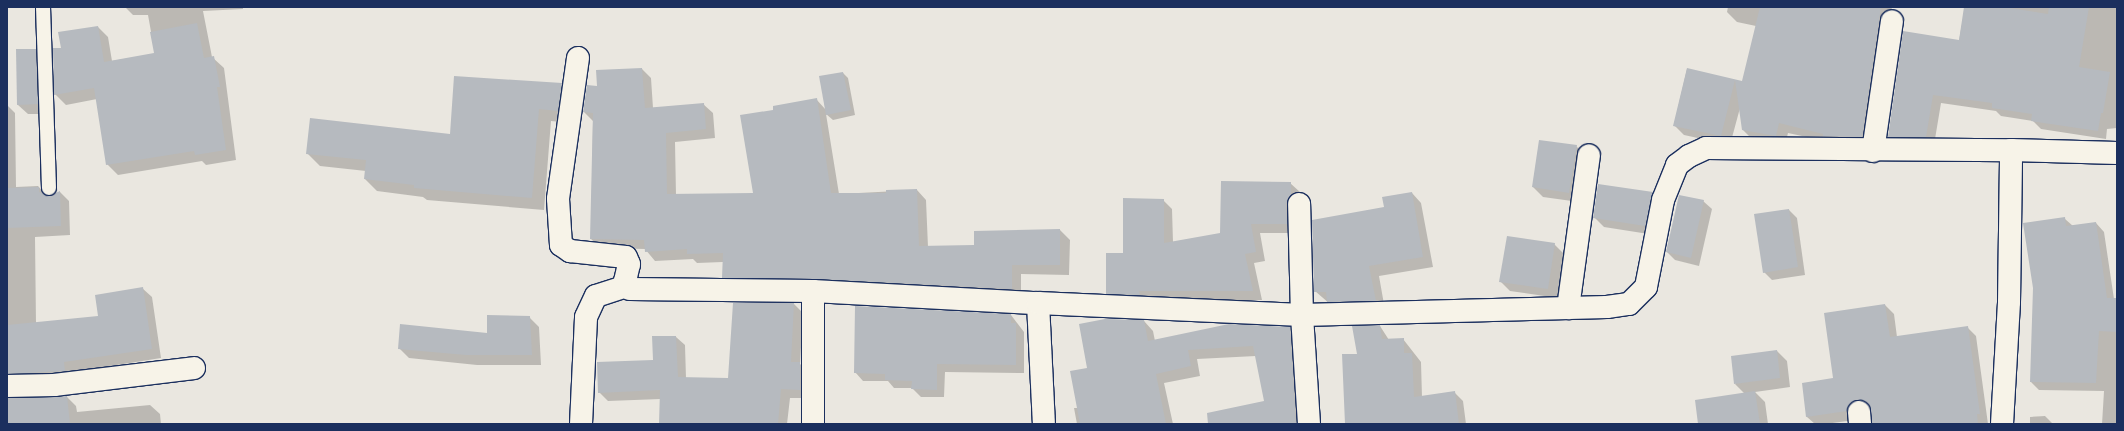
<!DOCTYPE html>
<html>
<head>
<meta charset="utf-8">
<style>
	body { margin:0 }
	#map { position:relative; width:2124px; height:431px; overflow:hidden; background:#eae7e0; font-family:Itim,sans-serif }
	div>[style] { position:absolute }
	.shadow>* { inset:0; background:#0003 }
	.building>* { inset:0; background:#b6babf }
	.roads { filter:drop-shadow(1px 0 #1b2f5e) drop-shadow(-1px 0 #1b2f5e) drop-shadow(0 1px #1b2f5e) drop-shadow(0 -1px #1b2f5e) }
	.lane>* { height:14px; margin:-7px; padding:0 7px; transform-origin:7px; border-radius:7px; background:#f7f3e8 }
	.street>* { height:22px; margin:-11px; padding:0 11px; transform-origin:11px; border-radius:11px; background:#f7f3e8 }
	span { translate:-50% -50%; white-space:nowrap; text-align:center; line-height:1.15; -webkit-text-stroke:3.5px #f7f3e8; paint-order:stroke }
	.frame { position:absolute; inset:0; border:8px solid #1b2f5e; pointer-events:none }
</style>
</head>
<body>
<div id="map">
	<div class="shadow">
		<i style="clip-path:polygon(125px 7px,243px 7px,243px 9px,203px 11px,212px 57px,224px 68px,236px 160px,206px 165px,202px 161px,118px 175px,107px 164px,97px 99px,66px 105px,55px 94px,62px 49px,98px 27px,108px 37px,112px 61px,155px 54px,148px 15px,133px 15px)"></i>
		<i style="clip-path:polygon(1728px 7px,1892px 7px,1872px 146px,1830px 142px,1788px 133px,1785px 145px,1753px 140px,1743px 130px,1740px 108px,1730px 145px,1684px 135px,1674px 125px,1687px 69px,1743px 82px,1756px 26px,1737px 22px,1727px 12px)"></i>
		<i style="clip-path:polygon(1965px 7px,2117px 7px,2117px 128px,2107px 129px,2106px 139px,2041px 129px,2033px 121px,2001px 116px,1996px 111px,1941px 103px,1934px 145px,1898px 145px,1889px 136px,1959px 41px)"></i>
		<i style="clip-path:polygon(35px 50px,45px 60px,47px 114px,28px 114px,18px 105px)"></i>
		<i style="clip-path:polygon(642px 69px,651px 78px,653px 108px,703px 104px,713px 113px,715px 138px,675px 142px,676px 195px,754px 194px,774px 110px,816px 99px,826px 110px,843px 73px,848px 78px,855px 115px,833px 120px,826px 114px,839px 194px,917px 190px,926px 200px,928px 247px,975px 246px,975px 232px,1060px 230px,1070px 240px,1069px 275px,1021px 274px,1021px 298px,732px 287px,723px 277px,723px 262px,697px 263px,693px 259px,655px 261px,645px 249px,601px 248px,591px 239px,593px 121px,584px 112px,598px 87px)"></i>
		<i style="clip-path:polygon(561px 84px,574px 97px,570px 123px,551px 121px,544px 210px,427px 200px,423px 197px,377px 191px,365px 179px,366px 171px,320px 166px,307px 153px,451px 135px)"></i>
		<i style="clip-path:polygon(7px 105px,15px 113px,16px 187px,38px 186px,49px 198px,60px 192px,69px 201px,70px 235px,35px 237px,36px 323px,99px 317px,142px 288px,152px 297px,161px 358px,73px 372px,7px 388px)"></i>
		<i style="clip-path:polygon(1576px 146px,1586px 156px,1579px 202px,1543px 197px,1533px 187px)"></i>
		<i style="clip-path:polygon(1290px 183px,1300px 192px,1296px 233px,1260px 233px,1265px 261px,1254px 263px,1262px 300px,1147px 300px,1116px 302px,1107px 293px,1124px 254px,1163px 200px,1172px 209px,1173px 242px,1221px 234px)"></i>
		<i style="clip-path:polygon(1412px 193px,1421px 203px,1433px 267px,1379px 276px,1385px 310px,1338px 311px,1315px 291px,1385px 208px)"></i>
		<i style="clip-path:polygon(1652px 193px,1662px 203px,1655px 235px,1604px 227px,1594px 217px)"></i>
		<i style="clip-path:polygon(1703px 201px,1712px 209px,1699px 266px,1675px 260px,1667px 252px)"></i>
		<i style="clip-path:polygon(1789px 210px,1797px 218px,1805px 275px,1772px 280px,1764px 272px)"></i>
		<i style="clip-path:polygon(2065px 219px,2073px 226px,2096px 223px,2104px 232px,2114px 299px,2117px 299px,2117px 424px,2102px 424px,2104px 391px,2039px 390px,2031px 382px)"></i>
		<i style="clip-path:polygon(1554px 244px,1564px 254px,1558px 298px,1510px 291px,1500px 281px)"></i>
		<i style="clip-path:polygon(794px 304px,803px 313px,800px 364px,809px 372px,809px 398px,790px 398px,787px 424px,660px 424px,661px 399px,608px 401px,599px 392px,654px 361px,676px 337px,685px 345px,686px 378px,729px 379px)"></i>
		<i style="clip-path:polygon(1885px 305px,1894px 314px,1897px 337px,1967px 327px,1976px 336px,1988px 424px,1874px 424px,1871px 409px,1861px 410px,1855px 420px,1825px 424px,1815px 424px,1807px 417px,1803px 384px,1835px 379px)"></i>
		<i style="clip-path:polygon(855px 307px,1011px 315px,1024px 332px,1024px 373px,945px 372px,944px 397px,921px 397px,912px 388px,894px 388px,888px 381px,863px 381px,855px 372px)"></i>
		<i style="clip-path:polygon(529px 317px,539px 327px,541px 365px,477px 365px,409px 358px,399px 348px,488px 334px)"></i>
		<i style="clip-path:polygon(1144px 321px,1153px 331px,1155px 341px,1290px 328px,1299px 338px,1305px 424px,1204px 424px,1234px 418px,1266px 402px,1256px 356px,1197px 359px,1200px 376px,1164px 383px,1173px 424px,1077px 424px,1074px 408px,1078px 408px,1088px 369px)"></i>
		<i style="clip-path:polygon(1380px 326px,1389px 340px,1403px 339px,1421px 362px,1422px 397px,1454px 392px,1463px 401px,1466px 424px,1346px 424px,1358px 354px)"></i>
		<i style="clip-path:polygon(1777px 351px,1787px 361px,1790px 387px,1755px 392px,1765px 402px,1768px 424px,1699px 424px,1745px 394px,1735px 384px)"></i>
		<i style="clip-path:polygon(67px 397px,76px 406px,77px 412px,150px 405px,160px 414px,161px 424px,7px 424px,7px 399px)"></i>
		<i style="clip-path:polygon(2045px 416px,2053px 424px,2030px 424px,2030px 417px)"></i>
	</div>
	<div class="building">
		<i style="clip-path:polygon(1760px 7px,1881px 7px,1862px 137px,1823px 136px,1823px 134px,1779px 123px,1776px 136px,1742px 130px,1735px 80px,1721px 136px,1673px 126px,1687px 68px,1742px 81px)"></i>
		<i style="clip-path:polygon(1964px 7px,2003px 7px,2048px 14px,2049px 7px,2089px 7px,2079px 67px,2110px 72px,2103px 113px,2101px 113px,2098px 131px,2031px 121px,2032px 114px,1992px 108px,1992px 103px,1933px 95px,1926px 137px,1888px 137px,1903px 31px,1959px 40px)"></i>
		<i style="clip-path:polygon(197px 23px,204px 58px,214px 56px,220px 87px,217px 87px,226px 150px,195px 155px,194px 151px,106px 165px,94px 88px,54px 95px,53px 48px,61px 48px,58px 32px,98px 26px,104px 62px,154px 53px,150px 32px)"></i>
		<i style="clip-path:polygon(16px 49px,36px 49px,38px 104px,17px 105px)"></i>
		<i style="clip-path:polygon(642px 68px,645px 108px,704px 103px,706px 129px,666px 133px,667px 194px,753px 193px,740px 115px,773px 110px,773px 106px,817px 98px,831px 193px,886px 193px,886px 190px,917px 189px,919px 246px,974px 245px,974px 231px,1060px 229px,1060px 265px,1012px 265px,1012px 289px,814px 279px,722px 278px,723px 253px,687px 254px,687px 249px,645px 252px,644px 240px,590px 239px,593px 113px,583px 112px,587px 85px,597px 86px,596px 70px)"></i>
		<i style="clip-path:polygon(843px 72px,851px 110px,826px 115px,819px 76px)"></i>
		<i style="clip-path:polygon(454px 76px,562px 83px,558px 111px,539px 109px,532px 198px,414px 188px,414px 185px,364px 179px,366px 160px,306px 154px,310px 118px,450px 134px)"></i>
		<i style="clip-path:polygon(1539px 140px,1577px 145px,1569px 193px,1532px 187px)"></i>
		<i style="clip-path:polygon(1221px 181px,1291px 182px,1291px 195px,1286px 204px,1287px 224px,1251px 224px,1256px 252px,1245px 254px,1253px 291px,1139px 291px,1140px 295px,1106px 294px,1106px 253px,1123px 253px,1123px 198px,1164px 199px,1164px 243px,1220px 233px)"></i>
		<i style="clip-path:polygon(1598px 184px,1653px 192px,1645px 226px,1593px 218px)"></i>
		<i style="clip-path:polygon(39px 187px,39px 192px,49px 196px,60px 191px,61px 226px,7px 228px,7px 188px)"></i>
		<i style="clip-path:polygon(1412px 192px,1423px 257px,1369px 266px,1376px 301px,1327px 302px,1326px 292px,1314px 292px,1312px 220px,1384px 207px,1382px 197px)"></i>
		<i style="clip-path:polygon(1679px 195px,1704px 200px,1691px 258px,1666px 252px)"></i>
		<i style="clip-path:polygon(1789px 209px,1798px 267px,1763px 273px,1754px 214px)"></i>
		<i style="clip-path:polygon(2065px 217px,2066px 226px,2096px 222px,2107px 298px,2117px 298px,2117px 332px,2099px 331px,2096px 383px,2030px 382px,2033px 288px,2023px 223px)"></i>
		<i style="clip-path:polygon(1507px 236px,1555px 243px,1548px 289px,1499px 282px)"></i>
		<i style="clip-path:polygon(143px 287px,152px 349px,64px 362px,65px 371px,7px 374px,7px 325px,98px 316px,95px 295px)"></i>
		<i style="clip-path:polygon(733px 303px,794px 303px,791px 362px,800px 362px,800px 390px,781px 389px,778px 424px,659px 424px,660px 390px,598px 393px,597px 362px,653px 360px,652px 336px,676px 336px,678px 377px,728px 378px)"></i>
		<i style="clip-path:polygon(1885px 304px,1890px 337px,1968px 326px,1980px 414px,1977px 414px,1978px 424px,1872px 424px,1869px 405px,1858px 400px,1852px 402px,1847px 411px,1806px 417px,1802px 383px,1833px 378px,1824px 313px)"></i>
		<i style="clip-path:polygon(855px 306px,1011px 314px,1011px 323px,1016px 323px,1016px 365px,937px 364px,937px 390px,911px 389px,912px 381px,885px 380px,885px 374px,854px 373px)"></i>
		<i style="clip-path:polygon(487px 315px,530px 316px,532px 355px,466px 355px,398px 349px,400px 324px,487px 333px)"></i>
		<i style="clip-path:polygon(1105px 319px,1144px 320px,1148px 341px,1229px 324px,1290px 327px,1296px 424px,1208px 424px,1207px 413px,1264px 401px,1253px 346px,1188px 350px,1191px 366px,1156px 374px,1166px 424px,1080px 424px,1070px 371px,1087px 368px,1079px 324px)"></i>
		<i style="clip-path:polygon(1380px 325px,1382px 339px,1404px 338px,1404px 353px,1412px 353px,1414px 397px,1455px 391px,1459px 424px,1345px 424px,1342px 354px,1357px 354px,1352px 326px)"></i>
		<i style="clip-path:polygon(1777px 350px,1780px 378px,1734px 384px,1731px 356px)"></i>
		<i style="clip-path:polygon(1755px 391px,1760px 424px,1698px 424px,1695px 400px)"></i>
		<i style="clip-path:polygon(67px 396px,70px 424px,7px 424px,7px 398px)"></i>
	</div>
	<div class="roads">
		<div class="lane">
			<i style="left:43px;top:7px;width:181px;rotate:88.1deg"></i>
		</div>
		<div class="street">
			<i style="left:578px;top:58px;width:142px;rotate:98.1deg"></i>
			<i style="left:558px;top:199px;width:46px;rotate:86.3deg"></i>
			<i style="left:561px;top:245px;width:11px;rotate:34deg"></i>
			<i style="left:570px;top:251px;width:56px;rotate:6.1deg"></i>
			<i style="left:626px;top:257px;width:8px;rotate:67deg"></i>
			<i style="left:629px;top:264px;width:17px;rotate:103deg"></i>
			<i style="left:625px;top:281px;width:9px;rotate:58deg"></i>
			<i style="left:630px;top:289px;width:183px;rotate:0.6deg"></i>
			<i style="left:813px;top:291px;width:133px;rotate:90deg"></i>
			<i style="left:1873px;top:151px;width:131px;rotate:-81.7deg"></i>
			<i style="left:813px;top:291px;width:225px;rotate:3.1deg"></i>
			<i style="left:1038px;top:303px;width:121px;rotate:87.2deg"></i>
			<i style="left:1038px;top:303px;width:264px;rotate:2.6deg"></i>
			<i style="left:1302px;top:315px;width:111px;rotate:-91.5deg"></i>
			<i style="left:1568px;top:308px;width:154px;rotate:-82.2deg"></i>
			<i style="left:7px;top:386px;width:47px;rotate:-1.2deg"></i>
			<i style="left:54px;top:385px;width:141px;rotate:-6.9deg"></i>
			<i style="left:1859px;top:412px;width:12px;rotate:85deg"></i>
			<i style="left:581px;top:424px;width:107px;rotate:-87.3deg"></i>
			<i style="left:586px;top:317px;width:23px;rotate:-65deg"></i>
			<i style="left:596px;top:296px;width:32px;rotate:-18deg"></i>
			<i style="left:1309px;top:424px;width:109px;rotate:-93.7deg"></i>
			<i style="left:1302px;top:315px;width:305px;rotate:-1.5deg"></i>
			<i style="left:1607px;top:307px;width:22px;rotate:-8deg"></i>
			<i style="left:1629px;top:304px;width:24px;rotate:-45deg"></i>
			<i style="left:1646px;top:287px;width:89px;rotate:-78.9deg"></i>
			<i style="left:1663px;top:200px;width:38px;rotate:-68deg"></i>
			<i style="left:1677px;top:165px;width:15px;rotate:-37deg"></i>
			<i style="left:1689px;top:156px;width:19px;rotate:-25deg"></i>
			<i style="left:1706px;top:148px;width:305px;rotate:0.4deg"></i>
			<i style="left:2011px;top:150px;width:106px;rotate:1.6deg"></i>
			<i style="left:2002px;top:424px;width:122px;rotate:-86.7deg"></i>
			<i style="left:2009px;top:302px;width:152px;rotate:-89.2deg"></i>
		</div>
	</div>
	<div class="frame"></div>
</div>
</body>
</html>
